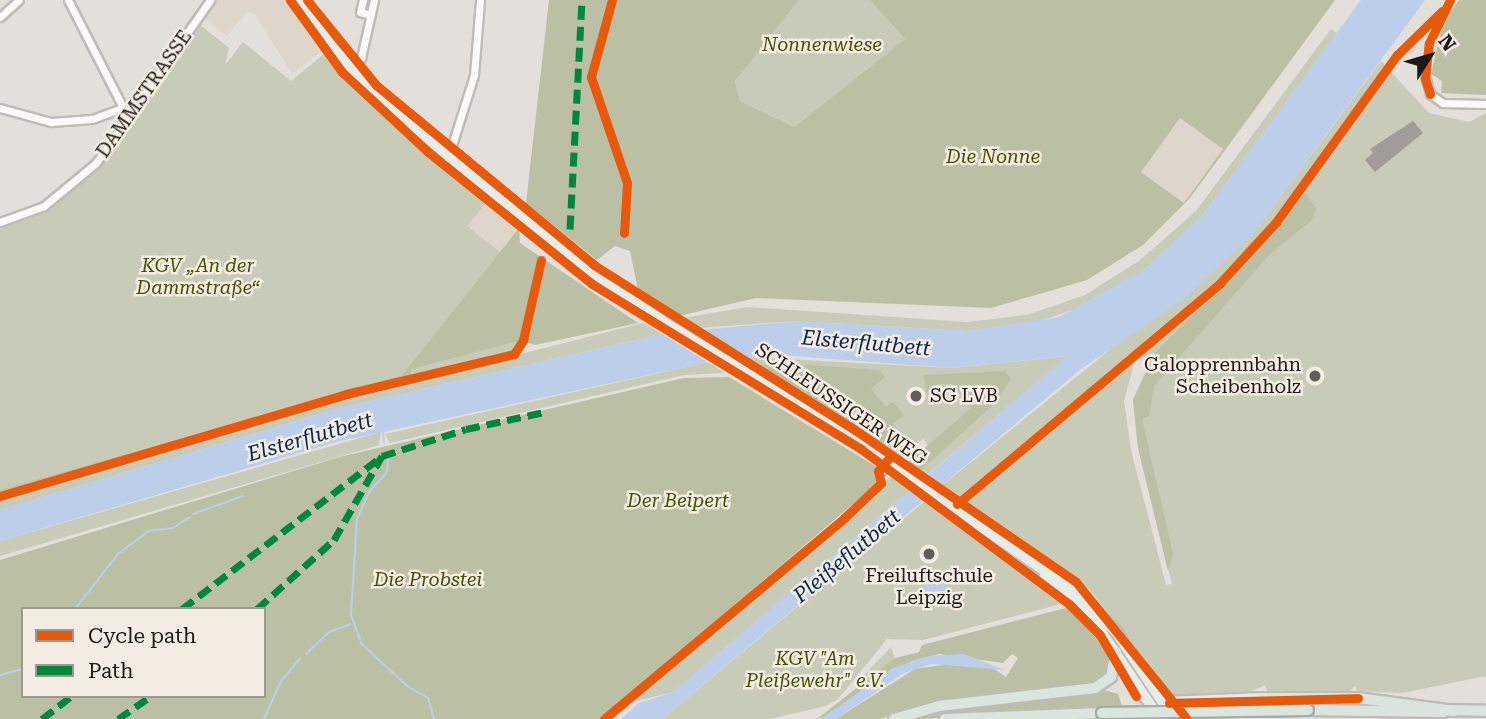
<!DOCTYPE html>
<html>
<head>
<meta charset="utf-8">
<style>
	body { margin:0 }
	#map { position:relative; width:1486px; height:719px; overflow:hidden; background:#e3dfda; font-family:"Roboto Serif",serif }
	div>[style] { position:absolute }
	.built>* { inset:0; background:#ded6ca }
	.green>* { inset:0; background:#c7cbb7 }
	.forest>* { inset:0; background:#bbc0a5 }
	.water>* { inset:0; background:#bccee9 }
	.pier>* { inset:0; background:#e3dfda }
	.stream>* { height:2px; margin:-1px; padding:0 1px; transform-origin:1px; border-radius:1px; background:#bccee9 }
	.building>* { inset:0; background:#a09c99 }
	.roads { filter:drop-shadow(2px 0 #bfbcb8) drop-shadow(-2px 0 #bfbcb8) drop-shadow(0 2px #bfbcb8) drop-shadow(0 -2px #bfbcb8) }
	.minor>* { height:7px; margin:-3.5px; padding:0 3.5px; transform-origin:3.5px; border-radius:3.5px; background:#fbfaf9 }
	.major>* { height:10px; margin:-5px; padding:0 5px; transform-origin:5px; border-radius:5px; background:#e6ede9 }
	.highway>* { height:10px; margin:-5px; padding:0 5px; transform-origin:5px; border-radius:5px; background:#dae5de }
	.bridges { filter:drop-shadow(2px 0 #a4aea6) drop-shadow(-2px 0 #a4aea6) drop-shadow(0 2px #a4aea6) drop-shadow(0 -2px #a4aea6) }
	.highway-bridge>* { height:10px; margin:-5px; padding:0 5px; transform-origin:5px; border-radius:5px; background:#dae5de }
	.quiet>* { height:7px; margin-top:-3.5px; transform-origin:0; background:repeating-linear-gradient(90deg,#00873e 0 14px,transparent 0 21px) }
	.cycleway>* { height:9px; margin:-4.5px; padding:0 4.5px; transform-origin:4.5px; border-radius:4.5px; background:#e8590c }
	.dots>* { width:19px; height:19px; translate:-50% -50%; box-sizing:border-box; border:4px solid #f5ede3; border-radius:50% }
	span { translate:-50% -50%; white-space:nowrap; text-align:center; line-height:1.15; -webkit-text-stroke:5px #f5ede3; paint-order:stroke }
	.park-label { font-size:19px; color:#425105; font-style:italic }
	.street-label { font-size:19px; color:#1b1815 }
	.poi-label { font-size:19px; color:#1b1815 }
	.right { translate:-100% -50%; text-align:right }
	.left { translate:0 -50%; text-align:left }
	.water-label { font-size:21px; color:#052757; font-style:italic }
	.legend { position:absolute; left:21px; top:607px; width:245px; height:91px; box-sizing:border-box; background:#f5ede3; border:2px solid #9e9891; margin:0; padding:9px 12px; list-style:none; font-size:21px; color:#1b1815 }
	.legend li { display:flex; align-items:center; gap:14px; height:35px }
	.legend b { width:35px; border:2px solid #9e9891 }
	.north { position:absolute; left:1395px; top:21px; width:70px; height:70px; -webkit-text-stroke:5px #f5ede3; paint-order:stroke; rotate:53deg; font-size:19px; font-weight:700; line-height:28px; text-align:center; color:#1b1815 }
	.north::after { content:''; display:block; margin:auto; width:24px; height:32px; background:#1b1815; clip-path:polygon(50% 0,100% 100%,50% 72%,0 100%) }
</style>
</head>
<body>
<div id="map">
	<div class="built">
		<i style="clip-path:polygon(216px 0,287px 0,322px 51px,292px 74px,255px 14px,247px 12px,227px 36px,205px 20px)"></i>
		<i style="clip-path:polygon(1180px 117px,1223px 149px,1184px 203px,1141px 172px)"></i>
		<i style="clip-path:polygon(487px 202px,519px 228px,500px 252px,467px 226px)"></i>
	</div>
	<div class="green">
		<i style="clip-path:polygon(799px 0,870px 0,905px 39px,794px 127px,740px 101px,735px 80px)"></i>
		<i style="clip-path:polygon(199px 24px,229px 48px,225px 65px,243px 42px,291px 81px,324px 54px,371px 103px,487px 202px,467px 226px,500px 252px,402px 375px,0 490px,0 226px,55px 204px,88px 178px)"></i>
		<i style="clip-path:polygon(1331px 29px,1337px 33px,1202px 216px,1145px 269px,1090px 304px,1028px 325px,967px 331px,794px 321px,698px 328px,683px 318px,747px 307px,967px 322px,1027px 315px,1085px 295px,1139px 261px,1196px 211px)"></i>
		<i style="clip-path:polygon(evenodd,1381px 61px,1429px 113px,1469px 122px,1486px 113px,1486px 676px,1402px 693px,1357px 691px,1355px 686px,1350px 691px,1267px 691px,1265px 685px,1252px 691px,1172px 696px,1090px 590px,938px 489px,1253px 234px,1381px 61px,1154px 353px,1133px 400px,1138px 448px,1172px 584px,1166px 585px,1131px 450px,1124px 401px,1135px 360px,1154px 353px)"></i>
		<i style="clip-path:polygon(643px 323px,662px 334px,336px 409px,0 510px,0 498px,299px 410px)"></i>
		<i style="clip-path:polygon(520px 341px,514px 352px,410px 377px,412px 369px)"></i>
		<i style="clip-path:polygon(1068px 356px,923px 478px,917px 474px,936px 456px,923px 439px,911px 448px,860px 383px,782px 363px,759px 365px,746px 357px,952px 368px)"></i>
		<i style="clip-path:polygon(709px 362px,724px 373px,684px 375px,390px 443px,385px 434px)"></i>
		<i style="clip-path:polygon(381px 432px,379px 445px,0 556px,0 541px)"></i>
		<i style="clip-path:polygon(891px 476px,910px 490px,673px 692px,636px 701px,632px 697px)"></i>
		<i style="clip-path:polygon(925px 501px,1065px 603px,923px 640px,887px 639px,838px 699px,826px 706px,770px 719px,662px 719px)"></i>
		<i style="clip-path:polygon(891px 647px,896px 662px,860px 686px,857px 682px)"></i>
	</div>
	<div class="forest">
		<i style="clip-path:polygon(evenodd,549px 0,799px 0,735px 81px,740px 101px,794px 127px,905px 39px,870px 0,1335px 0,1190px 198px,1143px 245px,1087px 280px,991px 308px,756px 298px,679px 316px,638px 289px,630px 251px,615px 246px,597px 260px,526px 203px,549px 0,1180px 118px,1223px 149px,1184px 203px,1141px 172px,1180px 118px)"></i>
		<i style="clip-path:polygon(1459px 0,1486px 0,1486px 95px,1441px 93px,1442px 81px,1431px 74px,1443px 22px)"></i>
		<i style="clip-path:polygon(1303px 190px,1316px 208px,1312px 220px,1270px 254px,1154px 386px,1149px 416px,1142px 419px,1173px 554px,1168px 571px,1138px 448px,1133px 400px,1155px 353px,1260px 247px)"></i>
		<i style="clip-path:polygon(519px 228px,520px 243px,638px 323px,535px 345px,520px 341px,412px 369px,410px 377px,0 494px,0 490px,402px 375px)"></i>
		<i style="clip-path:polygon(782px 363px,879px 370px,885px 377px,871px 389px,886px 407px,893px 402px,904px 415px,893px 424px,911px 448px,903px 457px,759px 365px)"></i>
		<i style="clip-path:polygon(1005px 371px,1011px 379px,995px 403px,917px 474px,906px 464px,971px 408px,952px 384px,938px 384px,926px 393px,924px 375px)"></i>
		<i style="clip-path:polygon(evenodd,729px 377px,888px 474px,601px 719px,0 719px,0 560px,343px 456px,684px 378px,729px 377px,23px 609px,264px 609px,264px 696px,23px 696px,23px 609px)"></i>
		<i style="clip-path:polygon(1070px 607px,1113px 659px,1107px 674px,1096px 683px,948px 700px,880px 719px,836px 719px,915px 669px,964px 662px,993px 668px,1006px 677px,1018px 658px,1012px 654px,1003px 663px,939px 654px,912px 661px,826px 717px,817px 719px,895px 658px,919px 652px,922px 645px)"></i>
		<i style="clip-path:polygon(1104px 690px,1118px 694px,1122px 706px,923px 719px,922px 713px)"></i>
	</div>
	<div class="water">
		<i style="clip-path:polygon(1361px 0,1425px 0,1253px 234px,1183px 300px,1081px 369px,662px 719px,621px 719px,639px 703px,673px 692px,1067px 356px,952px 368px,780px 355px,709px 362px,336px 442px,0 541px,0 510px,336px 409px,662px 334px,794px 321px,967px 331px,1059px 317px,1145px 269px,1202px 216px)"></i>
		<i style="clip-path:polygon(941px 573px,948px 592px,937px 600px,929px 593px,925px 597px,922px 587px,930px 582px,924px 579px)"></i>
		<i style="clip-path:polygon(964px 654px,1004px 670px,932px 664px,904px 673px,836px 719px,821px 719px,893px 668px,929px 656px)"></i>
	</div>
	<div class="pier">
		<i style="clip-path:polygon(694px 325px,751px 360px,712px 365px,657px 331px)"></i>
	</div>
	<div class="stream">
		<i style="left:383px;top:430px;width:13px;rotate:86deg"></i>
		<i style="left:388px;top:460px;width:12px;rotate:95deg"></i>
		<i style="left:387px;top:472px;width:27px;rotate:132deg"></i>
		<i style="left:369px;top:492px;width:30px;rotate:114deg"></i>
		<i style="left:357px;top:519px;width:96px;rotate:93.6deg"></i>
		<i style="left:351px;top:615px;width:30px;rotate:70deg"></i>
		<i style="left:361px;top:643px;width:63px;rotate:43.1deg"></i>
		<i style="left:407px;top:686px;width:24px;rotate:30deg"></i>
		<i style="left:428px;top:698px;width:22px;rotate:74deg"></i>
		<i style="left:193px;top:514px;width:53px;rotate:-19.8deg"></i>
		<i style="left:75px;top:609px;width:70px;rotate:-52deg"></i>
		<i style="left:118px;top:554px;width:38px;rotate:-37deg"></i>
		<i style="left:148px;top:531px;width:25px;rotate:-7deg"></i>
		<i style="left:173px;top:528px;width:20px;rotate:-33deg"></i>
		<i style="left:306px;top:654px;width:32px;rotate:-44deg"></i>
		<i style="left:329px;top:632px;width:23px;rotate:-20deg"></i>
		<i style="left:0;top:675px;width:24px;rotate:-15deg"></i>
		<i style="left:264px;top:719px;width:42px;rotate:-65.9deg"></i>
		<i style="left:281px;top:681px;width:30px;rotate:-50deg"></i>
	</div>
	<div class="building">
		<i style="clip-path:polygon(1413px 121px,1423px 133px,1375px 172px,1365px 160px,1373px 153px,1370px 149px)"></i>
	</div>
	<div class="roads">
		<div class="minor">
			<i style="left:68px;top:0;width:131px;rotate:62.9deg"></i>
			<i style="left:363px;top:0;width:12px;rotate:104deg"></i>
			<i style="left:360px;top:12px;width:11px;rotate:15deg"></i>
			<i style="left:0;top:17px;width:25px;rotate:-42deg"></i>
			<i style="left:351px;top:70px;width:16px;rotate:-50deg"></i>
			<i style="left:361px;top:58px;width:59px;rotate:-77.4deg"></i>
			<i style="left:1425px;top:76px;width:19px;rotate:74deg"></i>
			<i style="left:1430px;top:94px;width:16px;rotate:35deg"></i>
			<i style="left:1443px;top:103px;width:43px;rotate:1.3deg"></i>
			<i style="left:0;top:108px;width:53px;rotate:15.4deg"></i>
			<i style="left:51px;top:122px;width:41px;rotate:-4.2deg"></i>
			<i style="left:92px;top:119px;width:30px;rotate:-20deg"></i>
			<i style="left:448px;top:158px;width:87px;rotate:-72.6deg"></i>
			<i style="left:474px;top:75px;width:75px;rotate:-85.4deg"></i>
			<i style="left:0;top:222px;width:47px;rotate:-20deg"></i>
			<i style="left:44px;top:206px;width:67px;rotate:-39.6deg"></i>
			<i style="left:96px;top:163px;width:199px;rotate:-55deg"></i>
		</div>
		<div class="major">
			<i style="left:298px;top:0;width:57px;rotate:54.3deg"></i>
			<i style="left:331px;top:46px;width:68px;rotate:47.4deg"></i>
			<i style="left:377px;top:96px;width:249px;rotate:39.8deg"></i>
			<i style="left:568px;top:255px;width:121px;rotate:34.9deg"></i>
			<i style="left:667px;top:324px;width:230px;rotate:31.7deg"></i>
			<i style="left:863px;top:445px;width:260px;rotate:34.7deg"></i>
			<i style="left:1077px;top:593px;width:55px;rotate:45deg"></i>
			<i style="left:1116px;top:632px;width:105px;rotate:56.3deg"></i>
			<i style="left:1045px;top:575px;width:78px;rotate:45deg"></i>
			<i style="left:1100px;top:630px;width:107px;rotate:56deg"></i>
			<i style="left:1165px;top:702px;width:99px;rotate:-2.3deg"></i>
		</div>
		<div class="highway">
			<i style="left:1264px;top:698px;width:94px"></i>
			<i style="left:1358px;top:698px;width:97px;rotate:7.7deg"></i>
			<i style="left:1308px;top:710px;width:136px;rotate:0.8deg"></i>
			<i style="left:1447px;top:710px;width:39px;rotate:1deg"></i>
			<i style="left:894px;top:719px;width:47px;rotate:-16.1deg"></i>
			<i style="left:939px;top:706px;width:157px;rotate:-6.6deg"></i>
			<i style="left:1095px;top:688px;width:19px;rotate:-35deg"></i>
			<i style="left:1111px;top:677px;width:26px;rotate:-79deg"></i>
			<i style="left:945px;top:719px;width:157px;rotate:-2.2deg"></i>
		</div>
	</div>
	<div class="bridges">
		<div class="highway-bridge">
			<i style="left:1102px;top:713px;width:206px;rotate:-0.8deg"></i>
		</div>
	</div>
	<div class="quiet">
		<i style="left:570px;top:229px;width:229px;rotate:-87deg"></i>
		<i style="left:182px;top:609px;width:252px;rotate:-37.4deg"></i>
		<i style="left:382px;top:456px;width:88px;rotate:-17.8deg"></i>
		<i style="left:466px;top:429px;width:80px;rotate:-12.3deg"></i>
		<i style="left:257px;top:609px;width:103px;rotate:-41.9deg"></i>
		<i style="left:334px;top:540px;width:97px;rotate:-60.3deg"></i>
		<i style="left:42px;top:719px;width:37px;rotate:-38deg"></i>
		<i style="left:118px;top:719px;width:40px;rotate:-34.9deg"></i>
	</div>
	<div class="cycleway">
		<i style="left:290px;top:0;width:89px;rotate:54.2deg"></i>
		<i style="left:342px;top:72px;width:117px;rotate:42.9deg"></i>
		<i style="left:428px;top:152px;width:211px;rotate:38.8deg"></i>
		<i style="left:592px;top:284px;width:316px;rotate:31.5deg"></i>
		<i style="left:861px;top:449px;width:261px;rotate:36.7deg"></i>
		<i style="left:1070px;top:605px;width:42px;rotate:45deg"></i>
		<i style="left:1100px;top:635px;width:71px;rotate:59.5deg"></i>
		<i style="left:307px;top:0;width:109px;rotate:50.9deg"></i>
		<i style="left:376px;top:85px;width:283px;rotate:39.5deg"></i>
		<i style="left:594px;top:265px;width:309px;rotate:32.3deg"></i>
		<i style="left:855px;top:430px;width:268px;rotate:34.5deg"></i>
		<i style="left:1076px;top:582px;width:176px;rotate:51deg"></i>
		<i style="left:612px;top:0;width:80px;rotate:105.3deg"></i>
		<i style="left:591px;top:77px;width:112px;rotate:71.2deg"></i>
		<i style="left:627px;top:183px;width:50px;rotate:93.4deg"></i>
		<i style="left:1430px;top:94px;width:16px;rotate:-108deg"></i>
		<i style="left:1425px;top:79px;width:36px;rotate:-84deg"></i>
		<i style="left:1429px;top:43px;width:48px;rotate:-64deg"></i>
		<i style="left:0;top:496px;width:361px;rotate:-16.4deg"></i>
		<i style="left:346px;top:394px;width:173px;rotate:-13.4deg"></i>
		<i style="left:514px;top:354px;width:17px;rotate:-57deg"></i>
		<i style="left:523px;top:340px;width:82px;rotate:-77.3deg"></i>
		<i style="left:957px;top:504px;width:344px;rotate:-40deg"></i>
		<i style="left:1220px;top:283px;width:83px;rotate:-47.4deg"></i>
		<i style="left:1276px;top:222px;width:206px;rotate:-54.1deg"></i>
		<i style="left:1397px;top:55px;width:63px;rotate:-44.4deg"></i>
		<i style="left:1169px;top:703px;width:189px;rotate:-1.5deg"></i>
		<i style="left:604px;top:719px;width:313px;rotate:-39.9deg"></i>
		<i style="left:844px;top:518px;width:51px;rotate:-43.4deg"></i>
		<i style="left:881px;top:483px;width:12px;rotate:-104deg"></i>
		<i style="left:878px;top:471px;width:16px;rotate:-50deg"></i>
	</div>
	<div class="dots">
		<i style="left:1315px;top:376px;background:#615e5a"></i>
		<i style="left:916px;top:396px;background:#615e5a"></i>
		<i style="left:929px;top:554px;background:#615e5a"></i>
	</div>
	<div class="park-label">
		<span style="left:822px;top:45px">Nonnenwiese</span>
		<span style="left:993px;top:157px">Die Nonne</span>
		<span style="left:198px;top:277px">KGV „An der<br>Dammstraße“</span>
		<span style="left:678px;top:501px">Der Beipert</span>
		<span style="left:428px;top:580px">Die Probstei</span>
		<span style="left:815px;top:670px">KGV "Am<br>Pleißewehr" e.V.</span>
	</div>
	<div class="street-label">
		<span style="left:144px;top:94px;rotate:-55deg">DAMMSTRASSE</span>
		<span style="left:841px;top:404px;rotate:34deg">SCHLEUSSIGER WEG</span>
	</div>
	<div class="poi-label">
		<span class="right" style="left:1301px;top:376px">Galopprennbahn<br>Scheibenholz</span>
		<span class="left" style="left:930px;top:396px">SG LVB</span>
		<span style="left:929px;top:587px">Freiluftschule<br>Leipzig</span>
	</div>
	<div class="water-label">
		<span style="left:866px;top:343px;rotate:5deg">Elsterflutbett</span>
		<span style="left:310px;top:437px;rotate:-16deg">Elsterflutbett</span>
		<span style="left:847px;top:556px;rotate:-40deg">Pleißeflutbett</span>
	</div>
	<ul class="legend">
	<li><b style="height:9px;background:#e8590c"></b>Cycle path</li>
	<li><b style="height:9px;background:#00873e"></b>Path</li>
	</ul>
	<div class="north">N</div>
</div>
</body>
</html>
